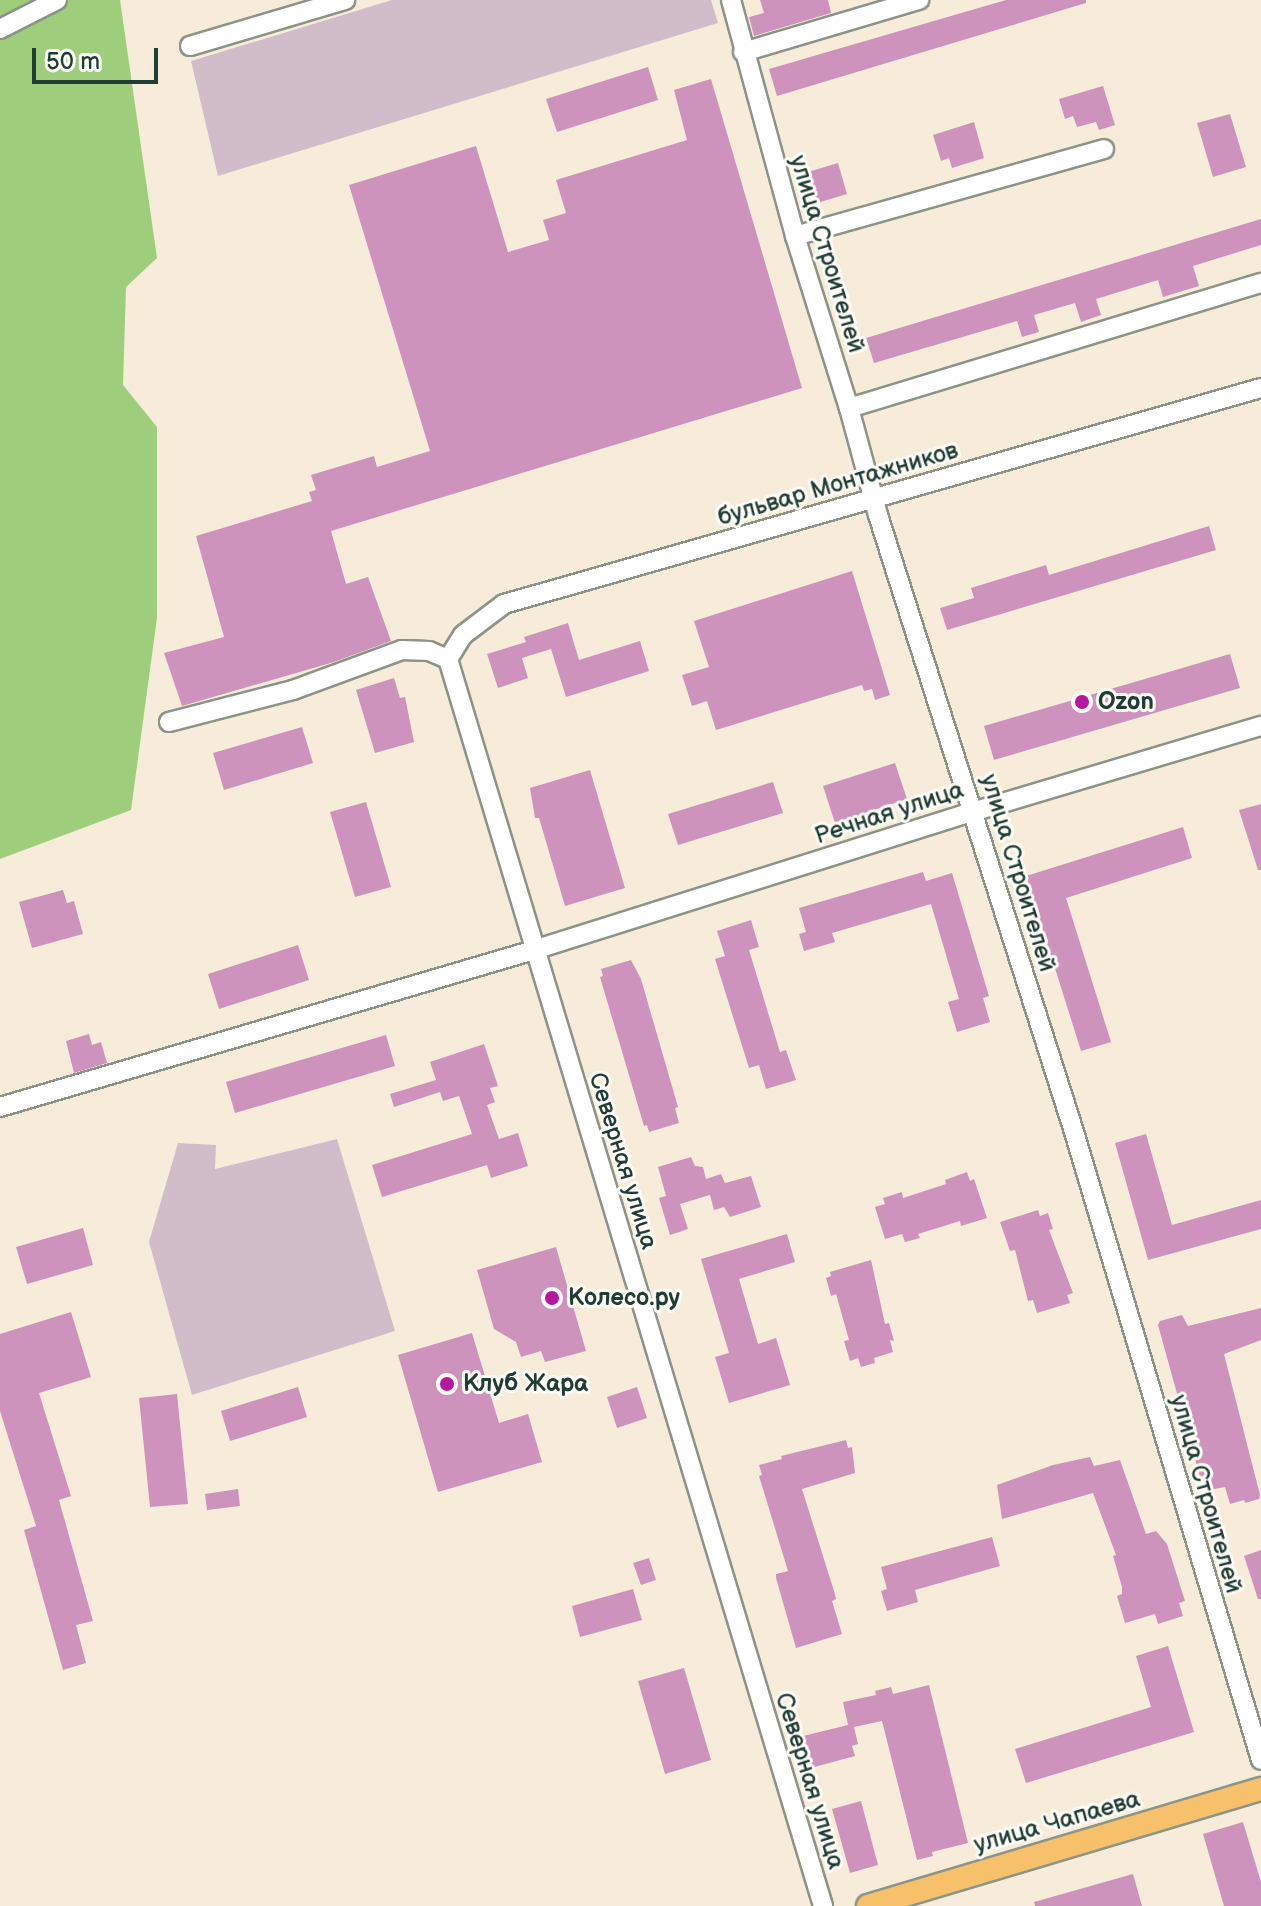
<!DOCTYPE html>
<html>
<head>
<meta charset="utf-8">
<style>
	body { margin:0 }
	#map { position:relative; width:1261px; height:1906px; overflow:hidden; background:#f7ecda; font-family:"Balsamiq Sans",sans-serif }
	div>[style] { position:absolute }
	.industrial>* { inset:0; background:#d1bdca }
	.green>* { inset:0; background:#9ecd7b }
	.building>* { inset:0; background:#cd93bc }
	.roads { filter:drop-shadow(2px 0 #8b9487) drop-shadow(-2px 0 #8b9487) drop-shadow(0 2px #8b9487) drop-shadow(0 -2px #8b9487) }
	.minor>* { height:18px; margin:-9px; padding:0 9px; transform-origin:9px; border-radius:9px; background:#fff }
	.major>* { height:22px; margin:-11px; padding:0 11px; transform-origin:11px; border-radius:11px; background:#f7c06b }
	.dots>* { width:22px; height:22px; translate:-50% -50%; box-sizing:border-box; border:4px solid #fdfcf7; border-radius:50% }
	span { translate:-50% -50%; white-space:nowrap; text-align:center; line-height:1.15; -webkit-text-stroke:6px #fdfcf7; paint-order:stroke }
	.street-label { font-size:24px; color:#1f3d34 }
	.poi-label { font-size:24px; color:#1f3d34; font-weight:700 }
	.left { translate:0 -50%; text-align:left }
	.scale { position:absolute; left:32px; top:48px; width:126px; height:36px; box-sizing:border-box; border:4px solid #1f3d34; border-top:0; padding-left:10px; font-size:24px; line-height:28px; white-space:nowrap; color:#1f3d34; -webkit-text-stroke:6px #fdfcf7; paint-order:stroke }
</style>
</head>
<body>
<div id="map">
	<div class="industrial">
		<i style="clip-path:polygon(392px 0,711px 0,718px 23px,218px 176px,191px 61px)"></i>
		<i style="clip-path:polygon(337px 1139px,395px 1331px,192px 1395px,149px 1242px,178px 1143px,216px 1145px,215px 1169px)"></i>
	</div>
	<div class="green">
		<i style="clip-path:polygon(0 0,120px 0,157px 258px,126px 287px,123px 385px,157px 427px,157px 618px,131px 810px,0 859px)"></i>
	</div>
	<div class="building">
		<i style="clip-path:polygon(760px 0,828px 0,831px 13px,754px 36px,749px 17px,764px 13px)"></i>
		<i style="clip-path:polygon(1006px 0,1086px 0,1086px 3px,777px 96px,769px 69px)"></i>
		<i style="clip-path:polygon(648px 67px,658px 100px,557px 132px,546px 99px)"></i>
		<i style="clip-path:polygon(711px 79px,802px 388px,331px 531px,346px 584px,368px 577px,391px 641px,334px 662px,182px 706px,164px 653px,224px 637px,196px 536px,312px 501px,309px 492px,316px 490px,311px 475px,374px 456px,377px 467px,430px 451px,349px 185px,476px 146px,508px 252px,549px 240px,543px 220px,566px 213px,556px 180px,687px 140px,674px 90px)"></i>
		<i style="clip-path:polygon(1103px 86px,1115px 125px,1099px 130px,1096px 122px,1077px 127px,1073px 116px,1065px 119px,1059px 99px)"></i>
		<i style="clip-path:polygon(1230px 114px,1246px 167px,1213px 177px,1197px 123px)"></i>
		<i style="clip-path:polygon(974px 122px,984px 158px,952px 168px,949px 158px,941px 161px,933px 135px)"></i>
		<i style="clip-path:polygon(838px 163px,847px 194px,807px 206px,798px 175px)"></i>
		<i style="clip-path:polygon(1261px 219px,1261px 245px,1193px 266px,1199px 286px,1163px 297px,1158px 280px,1096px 299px,1101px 315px,1081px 322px,1075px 303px,1034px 315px,1039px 332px,1022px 337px,1017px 321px,874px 363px,866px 338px)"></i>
		<i style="clip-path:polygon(1209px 526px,1216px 550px,947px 630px,940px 608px,974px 598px,971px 588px,1046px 565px,1049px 575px)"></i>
		<i style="clip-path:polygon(852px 571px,890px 695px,875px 700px,872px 689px,864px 691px,862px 685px,716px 730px,707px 701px,692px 706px,682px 675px,709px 667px,694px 621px)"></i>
		<i style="clip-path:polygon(568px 623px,579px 660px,640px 641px,649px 671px,566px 697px,551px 649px,522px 658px,528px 678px,498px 688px,487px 654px,526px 642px,524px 637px)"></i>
		<i style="clip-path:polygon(1230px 654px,1240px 688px,994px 760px,984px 726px)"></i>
		<i style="clip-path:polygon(394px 678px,400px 698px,405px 697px,414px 742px,375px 753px,356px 690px)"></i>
		<i style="clip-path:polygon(302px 727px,313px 763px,224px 790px,213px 753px)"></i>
		<i style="clip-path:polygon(895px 763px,907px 799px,835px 823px,823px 786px)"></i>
		<i style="clip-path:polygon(590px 770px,625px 888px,565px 906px,539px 818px,535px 818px,530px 788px)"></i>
		<i style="clip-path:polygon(773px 782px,783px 813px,678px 845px,668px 814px)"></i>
		<i style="clip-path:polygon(366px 802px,391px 887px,355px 897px,330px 812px)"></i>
		<i style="clip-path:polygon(1261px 804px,1261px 870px,1258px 870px,1239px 810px)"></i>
		<i style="clip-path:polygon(1183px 827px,1192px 858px,1066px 898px,1111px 1042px,1081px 1051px,1026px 876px)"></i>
		<i style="clip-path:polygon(923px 872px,926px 881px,952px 873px,989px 996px,983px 998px,990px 1022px,957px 1032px,948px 1002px,959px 999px,931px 904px,832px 933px,835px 942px,804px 951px,799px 934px,806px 932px,799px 908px)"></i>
		<i style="clip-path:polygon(63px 890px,67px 903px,74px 901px,83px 934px,32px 948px,19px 902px)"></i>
		<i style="clip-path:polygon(751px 920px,759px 947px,749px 950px,780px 1052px,786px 1050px,796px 1080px,766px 1089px,759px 1065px,749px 1068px,715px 959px,725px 956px,717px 931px)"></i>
		<i style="clip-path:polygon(298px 945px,309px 980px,219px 1009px,208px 974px)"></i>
		<i style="clip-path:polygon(631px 960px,641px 979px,678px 1107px,675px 1108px,679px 1123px,649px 1132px,647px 1125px,644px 1126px,600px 977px,603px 976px,601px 969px)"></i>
		<i style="clip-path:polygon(89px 1034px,92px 1045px,101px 1042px,107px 1063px,74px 1073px,66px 1041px)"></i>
		<i style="clip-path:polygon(386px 1035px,395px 1066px,235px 1113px,226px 1082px)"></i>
		<i style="clip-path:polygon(484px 1044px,498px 1086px,490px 1088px,495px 1102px,487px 1105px,499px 1139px,518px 1133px,528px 1166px,491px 1178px,487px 1165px,382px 1197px,372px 1165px,472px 1134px,459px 1096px,443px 1101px,440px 1092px,394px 1107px,390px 1094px,436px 1080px,430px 1062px)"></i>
		<i style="clip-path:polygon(1146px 1134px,1172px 1225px,1261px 1200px,1261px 1229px,1148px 1260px,1115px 1143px)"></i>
		<i style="clip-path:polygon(691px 1157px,695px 1166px,703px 1167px,706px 1179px,721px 1174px,725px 1183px,751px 1176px,761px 1207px,730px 1217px,724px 1207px,714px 1210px,710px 1195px,680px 1204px,688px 1229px,670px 1235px,659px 1198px,666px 1196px,658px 1167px)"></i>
		<i style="clip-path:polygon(967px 1172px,970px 1181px,974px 1179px,987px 1218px,961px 1226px,960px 1221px,918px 1234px,920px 1238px,905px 1242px,902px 1234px,885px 1239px,875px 1207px,885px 1204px,883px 1198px,902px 1192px,903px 1198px,946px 1184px,945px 1180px)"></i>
		<i style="clip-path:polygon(1038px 1210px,1040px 1216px,1048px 1213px,1053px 1229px,1049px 1230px,1073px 1293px,1067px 1295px,1070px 1303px,1037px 1313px,1033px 1300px,1028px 1301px,1015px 1250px,1010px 1251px,1000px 1222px)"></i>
		<i style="clip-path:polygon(83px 1228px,93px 1265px,27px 1284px,16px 1247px)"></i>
		<i style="clip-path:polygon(787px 1234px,795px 1262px,739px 1279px,758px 1344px,776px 1338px,790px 1385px,729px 1403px,715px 1357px,729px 1353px,701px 1259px)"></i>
		<i style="clip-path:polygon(556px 1247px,586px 1351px,545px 1362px,541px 1351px,521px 1357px,516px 1342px,494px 1329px,477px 1270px)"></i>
		<i style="clip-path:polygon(871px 1260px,885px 1324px,889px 1323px,894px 1341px,890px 1340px,893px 1352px,874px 1358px,875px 1363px,861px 1367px,858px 1358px,850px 1361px,844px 1341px,849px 1340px,836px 1294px,831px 1296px,826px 1278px,831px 1276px,830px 1272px)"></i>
		<i style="clip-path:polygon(1261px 1308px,1261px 1340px,1224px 1354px,1260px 1495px,1259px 1499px,1245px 1503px,1244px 1500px,1230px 1504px,1225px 1487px,1204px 1491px,1158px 1325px,1160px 1321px,1182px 1315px,1188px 1326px)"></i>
		<i style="clip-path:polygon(71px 1312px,91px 1377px,39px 1393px,71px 1496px,59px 1500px,93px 1621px,76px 1625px,86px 1663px,63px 1670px,24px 1530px,36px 1526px,0 1411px,0 1334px)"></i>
		<i style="clip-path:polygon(472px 1333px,499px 1423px,528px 1414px,542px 1462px,438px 1492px,398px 1355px)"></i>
		<i style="clip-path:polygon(298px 1387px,307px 1417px,230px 1441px,221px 1411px)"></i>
		<i style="clip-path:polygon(637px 1387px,647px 1418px,617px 1428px,607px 1397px)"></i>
		<i style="clip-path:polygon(177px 1394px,188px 1504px,150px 1507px,139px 1398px)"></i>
		<i style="clip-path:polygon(846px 1440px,848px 1448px,852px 1447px,855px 1473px,802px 1489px,834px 1591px,836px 1599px,832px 1601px,842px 1634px,796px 1648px,776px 1578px,776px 1574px,788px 1571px,759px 1476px,762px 1475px,759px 1465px,782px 1459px,781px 1456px)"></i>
		<i style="clip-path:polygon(1090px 1457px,1094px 1466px,1120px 1460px,1146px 1534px,1156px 1531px,1167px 1544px,1185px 1601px,1179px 1603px,1183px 1616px,1158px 1624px,1155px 1614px,1125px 1623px,1117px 1596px,1122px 1594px,1122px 1587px,1113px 1556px,1116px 1555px,1093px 1493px,1002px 1519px,997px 1485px,1053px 1465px)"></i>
		<i style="clip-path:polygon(238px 1489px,240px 1506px,207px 1510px,205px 1494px)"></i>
		<i style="clip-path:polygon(992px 1537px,1000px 1566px,915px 1590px,918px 1602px,887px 1611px,881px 1591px,887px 1589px,881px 1567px)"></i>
		<i style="clip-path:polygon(1261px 1550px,1261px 1599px,1258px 1599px,1244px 1556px)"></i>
		<i style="clip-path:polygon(649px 1558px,656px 1580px,641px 1585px,633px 1563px)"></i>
		<i style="clip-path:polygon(633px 1589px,642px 1620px,580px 1637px,572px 1606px)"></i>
		<i style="clip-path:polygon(1168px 1646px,1194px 1732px,1026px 1783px,1015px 1749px,1151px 1707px,1136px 1656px)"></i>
		<i style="clip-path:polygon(684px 1668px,711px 1760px,665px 1774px,638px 1681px)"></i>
		<i style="clip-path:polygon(929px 1685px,968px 1843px,932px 1852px,933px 1856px,917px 1860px,882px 1721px,854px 1727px,858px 1744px,852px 1746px,855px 1756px,807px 1769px,799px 1737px,848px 1725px,843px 1702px,876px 1695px,875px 1691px,891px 1687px,893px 1694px)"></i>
		<i style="clip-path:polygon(861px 1801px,878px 1865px,850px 1873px,832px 1809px)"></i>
		<i style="clip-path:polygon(1243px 1822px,1261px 1882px,1261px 1906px,1224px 1906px,1203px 1834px)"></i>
		<i style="clip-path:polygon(1133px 1874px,1142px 1906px,1035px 1906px,1034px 1902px)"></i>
	</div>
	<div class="roads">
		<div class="minor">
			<i style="left:731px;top:0;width:245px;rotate:74.8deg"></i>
			<i style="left:795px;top:236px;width:180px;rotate:72.6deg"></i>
			<i style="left:849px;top:408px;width:111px;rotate:74.8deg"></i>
			<i style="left:878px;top:515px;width:651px;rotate:72.37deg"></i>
			<i style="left:1075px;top:1135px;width:652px;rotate:73.43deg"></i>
			<i style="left:0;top:29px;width:64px;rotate:-27deg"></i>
			<i style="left:190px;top:46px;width:162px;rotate:-16.5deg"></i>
			<i style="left:743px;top:52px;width:184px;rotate:-16.5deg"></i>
			<i style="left:795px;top:236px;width:321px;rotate:-15.7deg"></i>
			<i style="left:849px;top:408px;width:431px;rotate:-16.9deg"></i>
			<i style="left:448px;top:659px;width:1302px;rotate:73.26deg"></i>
			<i style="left:448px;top:659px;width:28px;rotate:-58deg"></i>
			<i style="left:463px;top:635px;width:51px;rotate:-37.1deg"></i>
			<i style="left:504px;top:604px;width:787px;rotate:-15.93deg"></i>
			<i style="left:169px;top:722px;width:128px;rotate:-14.5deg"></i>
			<i style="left:293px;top:690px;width:116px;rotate:-20.2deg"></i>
			<i style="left:402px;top:650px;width:27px;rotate:2deg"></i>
			<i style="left:429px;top:651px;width:21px;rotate:23deg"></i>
			<i style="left:0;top:1107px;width:557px;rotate:-16.38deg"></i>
			<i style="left:534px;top:950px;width:459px;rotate:-17.5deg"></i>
			<i style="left:972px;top:812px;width:302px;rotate:-16.6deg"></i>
		</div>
		<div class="major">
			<i style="left:868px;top:1906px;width:410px;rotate:-16.6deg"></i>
		</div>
	</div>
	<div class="dots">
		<i style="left:1082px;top:702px;background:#b5179e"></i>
		<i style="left:552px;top:1298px;background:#b5179e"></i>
		<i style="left:447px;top:1384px;background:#b5179e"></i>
	</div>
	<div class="street-label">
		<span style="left:827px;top:254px;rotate:73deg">улица Строителей</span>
		<span style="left:838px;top:484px;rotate:-16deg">бульвар Монтажников</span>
		<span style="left:889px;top:813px;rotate:-18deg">Речная улица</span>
		<span style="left:1018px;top:873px;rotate:73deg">улица Строителей</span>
		<span style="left:623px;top:1161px;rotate:73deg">Северная улица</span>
		<span style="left:1206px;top:1494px;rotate:74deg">улица Строителей</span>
		<span style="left:810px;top:1781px;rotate:73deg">Северная улица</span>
		<span style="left:1057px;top:1822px;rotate:-16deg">улица Чапаева</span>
	</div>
	<div class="poi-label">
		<span class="left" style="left:1098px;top:702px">Ozon</span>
		<span class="left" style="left:568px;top:1298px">Колесо.ру</span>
		<span class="left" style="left:463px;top:1384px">Клуб Жара</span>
	</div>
	<div class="scale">50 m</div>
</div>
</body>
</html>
